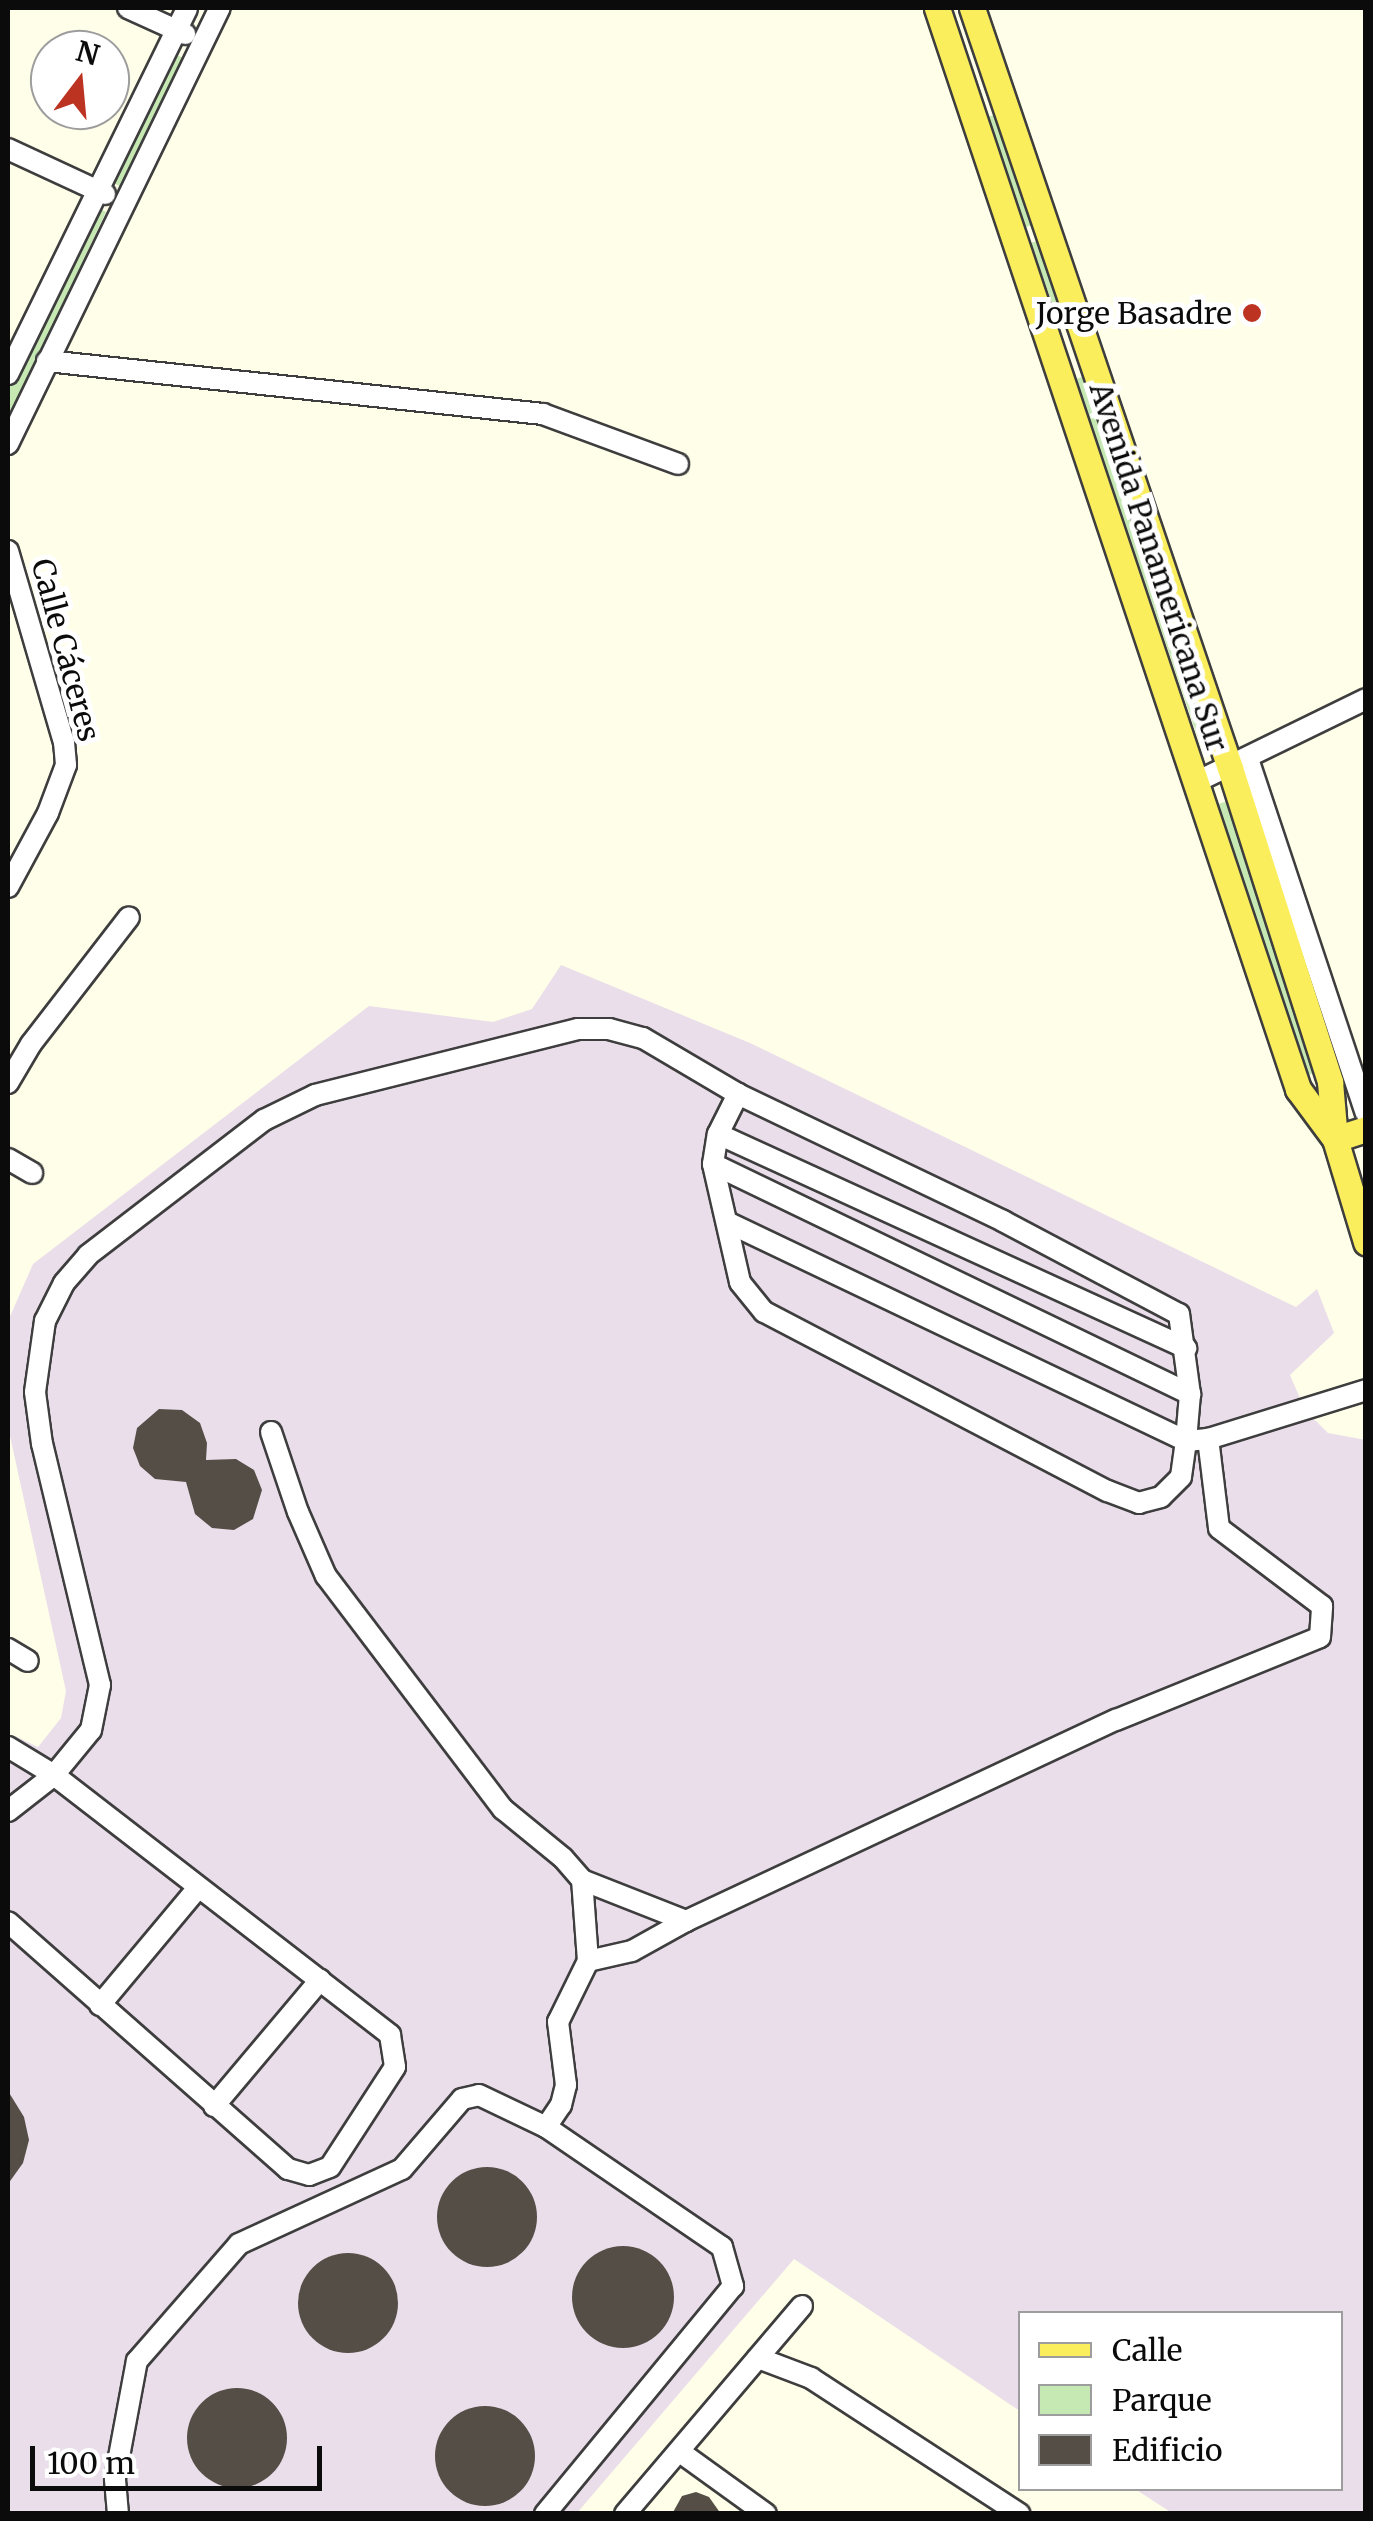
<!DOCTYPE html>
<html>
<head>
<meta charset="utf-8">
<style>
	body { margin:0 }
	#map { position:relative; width:1373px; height:2521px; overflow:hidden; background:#fffee9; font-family:Merriweather,serif }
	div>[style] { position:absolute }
	.industrial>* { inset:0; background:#eadeea }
	.green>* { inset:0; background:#c6e9b3 }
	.building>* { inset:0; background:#544e47 }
	.round { border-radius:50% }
	.roads { filter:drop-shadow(2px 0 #3e3e3e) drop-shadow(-2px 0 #3e3e3e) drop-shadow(0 2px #3e3e3e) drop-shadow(0 -2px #3e3e3e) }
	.minor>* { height:20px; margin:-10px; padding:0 10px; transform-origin:10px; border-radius:10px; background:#fff }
	.major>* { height:25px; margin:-12.5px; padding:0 12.5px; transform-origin:12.5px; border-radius:12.5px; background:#fbee5d }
	.dots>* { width:28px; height:28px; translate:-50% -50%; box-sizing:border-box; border:5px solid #fff; border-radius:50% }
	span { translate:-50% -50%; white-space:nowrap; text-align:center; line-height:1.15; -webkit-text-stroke:10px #fff; paint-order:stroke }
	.poi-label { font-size:30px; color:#0b0b0b }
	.right { translate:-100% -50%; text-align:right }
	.street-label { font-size:30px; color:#0b0b0b }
	.frame { position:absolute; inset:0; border:10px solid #0b0b0b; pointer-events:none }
	.legend { position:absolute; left:1018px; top:2311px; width:325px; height:180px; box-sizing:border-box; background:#fff; border:2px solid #9d9d9d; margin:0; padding:12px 18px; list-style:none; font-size:30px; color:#0b0b0b }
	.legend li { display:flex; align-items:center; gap:20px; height:50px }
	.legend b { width:50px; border:2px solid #9d9d9d }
	.north { position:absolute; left:30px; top:30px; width:100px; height:100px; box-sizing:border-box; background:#fff; border:2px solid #9d9d9d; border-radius:50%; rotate:16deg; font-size:28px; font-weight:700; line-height:40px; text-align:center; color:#0b0b0b }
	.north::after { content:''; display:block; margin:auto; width:35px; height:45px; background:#bc3322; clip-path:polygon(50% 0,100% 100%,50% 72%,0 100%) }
	.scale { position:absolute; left:30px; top:2446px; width:292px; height:45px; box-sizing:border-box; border:5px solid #0b0b0b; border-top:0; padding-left:12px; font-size:30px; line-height:35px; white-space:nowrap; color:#0b0b0b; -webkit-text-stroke:8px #fff; paint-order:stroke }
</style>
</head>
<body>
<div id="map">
	<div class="industrial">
		<i style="clip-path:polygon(561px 965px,750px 1043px,1296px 1307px,1317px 1289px,1334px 1333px,1290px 1375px,1305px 1410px,1328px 1433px,1366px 1440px,1365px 2513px,1172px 2513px,1135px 2489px,1340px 2488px,1340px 2314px,1021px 2314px,1020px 2411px,794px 2259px,577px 2513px,8px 2514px,8px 1745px,15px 1736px,38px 1747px,61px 1718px,66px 1691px,8px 1427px,8px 1321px,33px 1264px,369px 1006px,493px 1022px,532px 1009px)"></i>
	</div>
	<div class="green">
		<i style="clip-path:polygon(172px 53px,186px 59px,122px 187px,109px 181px)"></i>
		<i style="clip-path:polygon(998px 114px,1038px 223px,1026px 227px,987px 117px)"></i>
		<i style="clip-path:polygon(91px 204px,106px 212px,8px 420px,8px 389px)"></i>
		<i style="clip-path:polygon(1041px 240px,1071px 320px,1060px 324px,1030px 243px)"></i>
		<i style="clip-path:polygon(1088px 375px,1214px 741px,1201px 747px,1076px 379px)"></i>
		<i style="clip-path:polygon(1230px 800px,1316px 1072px,1306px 1076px,1216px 805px)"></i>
	</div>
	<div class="building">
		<i style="clip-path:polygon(159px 1409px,182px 1410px,200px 1423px,207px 1443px,206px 1460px,236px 1459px,254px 1470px,262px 1490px,253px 1519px,234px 1530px,212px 1528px,195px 1514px,186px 1482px,155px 1479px,140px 1466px,133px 1448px,137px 1428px)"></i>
		<i style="clip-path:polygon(8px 2091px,24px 2117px,29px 2140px,23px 2163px,8px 2184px)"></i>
		<i class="round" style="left:437px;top:2167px;width:100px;height:100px"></i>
		<i class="round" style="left:572px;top:2246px;width:102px;height:102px"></i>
		<i class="round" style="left:298px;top:2253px;width:100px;height:100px"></i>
		<i class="round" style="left:187px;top:2388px;width:100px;height:100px"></i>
		<i class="round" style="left:435px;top:2406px;width:100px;height:100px"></i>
		<i style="clip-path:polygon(696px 2492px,709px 2497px,721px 2514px,672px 2514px,682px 2496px)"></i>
	</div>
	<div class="roads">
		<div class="minor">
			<i style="left:128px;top:8px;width:63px;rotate:24.5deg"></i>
			<i style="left:8px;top:149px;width:107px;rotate:24.9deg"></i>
			<i style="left:47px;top:361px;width:499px;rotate:6.1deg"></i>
			<i style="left:543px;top:414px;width:144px;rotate:20.3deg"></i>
			<i style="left:8px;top:374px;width:407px;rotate:-63.9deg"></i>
			<i style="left:8px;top:444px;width:485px;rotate:-64.1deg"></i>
			<i style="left:8px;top:551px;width:199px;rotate:73.7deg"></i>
			<i style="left:64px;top:742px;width:23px;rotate:85deg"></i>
			<i style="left:66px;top:765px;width:51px;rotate:110.6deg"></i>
			<i style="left:48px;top:813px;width:84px;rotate:118.4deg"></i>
			<i style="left:1248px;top:759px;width:373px;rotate:71.6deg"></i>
			<i style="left:1196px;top:782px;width:189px;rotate:-26deg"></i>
			<i style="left:8px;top:1083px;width:45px;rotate:-59.5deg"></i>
			<i style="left:31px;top:1044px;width:160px;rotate:-52.3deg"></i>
			<i style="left:718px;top:1134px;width:515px;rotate:24.57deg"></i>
			<i style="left:8px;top:1159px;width:28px;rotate:30deg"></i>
			<i style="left:713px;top:1164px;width:530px;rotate:25.74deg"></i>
			<i style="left:729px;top:1223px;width:506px;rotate:25.5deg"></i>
			<i style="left:1186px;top:1441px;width:36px;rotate:98deg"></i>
			<i style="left:1181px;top:1477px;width:28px;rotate:135deg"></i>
			<i style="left:1161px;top:1497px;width:23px;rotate:165deg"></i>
			<i style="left:1139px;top:1503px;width:34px;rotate:-159deg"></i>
			<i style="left:1107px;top:1491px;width:387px;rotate:-152.4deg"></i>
			<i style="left:764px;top:1312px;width:38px;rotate:-129deg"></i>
			<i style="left:740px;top:1282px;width:121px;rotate:-102.9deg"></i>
			<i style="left:713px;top:1164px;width:30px;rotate:-81deg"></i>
			<i style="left:718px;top:1134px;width:45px;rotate:-63.4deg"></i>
			<i style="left:271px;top:1432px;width:84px;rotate:71.4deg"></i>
			<i style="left:298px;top:1512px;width:70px;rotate:66.4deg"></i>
			<i style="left:326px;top:1576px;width:293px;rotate:52.8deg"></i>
			<i style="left:503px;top:1809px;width:77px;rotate:39.2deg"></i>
			<i style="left:563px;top:1858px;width:29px;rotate:49deg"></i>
			<i style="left:582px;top:1880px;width:112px;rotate:21.5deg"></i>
			<i style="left:686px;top:1921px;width:475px;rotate:-25.1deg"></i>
			<i style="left:1116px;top:1720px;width:220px;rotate:-22.1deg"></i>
			<i style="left:1320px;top:1637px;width:31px;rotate:-86deg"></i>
			<i style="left:1322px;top:1606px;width:129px;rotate:-142.9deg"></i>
			<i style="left:1219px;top:1528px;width:90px;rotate:-97deg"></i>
			<i style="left:8px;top:1649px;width:23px;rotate:31deg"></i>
			<i style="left:8px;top:1747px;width:54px;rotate:31.3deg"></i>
			<i style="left:54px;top:1775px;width:425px;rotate:37.7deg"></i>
			<i style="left:390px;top:2035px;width:32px;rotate:81deg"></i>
			<i style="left:395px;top:2067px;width:119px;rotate:123deg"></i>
			<i style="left:330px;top:2167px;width:22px;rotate:159deg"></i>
			<i style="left:309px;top:2175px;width:22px;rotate:-164deg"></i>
			<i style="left:288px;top:2169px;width:373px;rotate:-138.6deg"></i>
			<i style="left:8px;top:1811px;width:58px;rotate:-38deg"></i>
			<i style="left:54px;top:1775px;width:58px;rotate:-50.6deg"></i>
			<i style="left:91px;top:1730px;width:46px;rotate:-78.7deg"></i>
			<i style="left:100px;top:1685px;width:248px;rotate:-103.5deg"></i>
			<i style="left:42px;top:1444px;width:52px;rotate:-97.7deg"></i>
			<i style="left:35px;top:1392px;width:72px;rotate:-82deg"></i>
			<i style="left:45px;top:1321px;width:42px;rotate:-63.4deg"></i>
			<i style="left:64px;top:1283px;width:37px;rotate:-49deg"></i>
			<i style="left:88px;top:1255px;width:222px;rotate:-37.5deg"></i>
			<i style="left:264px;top:1120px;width:57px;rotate:-26.1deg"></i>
			<i style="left:315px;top:1095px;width:271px;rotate:-14.1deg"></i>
			<i style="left:578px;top:1029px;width:31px"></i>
			<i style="left:609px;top:1029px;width:35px;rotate:15deg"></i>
			<i style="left:643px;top:1038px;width:110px;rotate:30.5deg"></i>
			<i style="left:738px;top:1094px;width:294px;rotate:25.6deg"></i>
			<i style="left:1003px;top:1221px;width:199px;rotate:27.9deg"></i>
			<i style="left:1179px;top:1314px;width:81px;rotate:82.2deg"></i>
			<i style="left:1190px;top:1394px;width:47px;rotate:94.9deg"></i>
			<i style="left:1186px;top:1441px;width:22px;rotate:-5deg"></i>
			<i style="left:1208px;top:1439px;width:165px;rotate:-17.2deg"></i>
			<i style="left:588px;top:1961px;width:45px;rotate:-12.8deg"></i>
			<i style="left:632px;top:1951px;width:62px;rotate:-29.1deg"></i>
			<i style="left:100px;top:2005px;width:153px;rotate:-50.1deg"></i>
			<i style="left:214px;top:2106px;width:165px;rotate:-49.9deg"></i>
			<i style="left:546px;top:2127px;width:27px;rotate:-56deg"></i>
			<i style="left:561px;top:2105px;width:21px;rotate:-76deg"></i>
			<i style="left:566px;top:2085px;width:64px;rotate:-97.2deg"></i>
			<i style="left:558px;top:2022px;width:68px;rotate:-63.8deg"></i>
			<i style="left:588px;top:1961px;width:81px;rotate:-94.2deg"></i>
			<i style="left:758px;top:2358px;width:57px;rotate:20.7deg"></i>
			<i style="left:811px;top:2378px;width:249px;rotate:33.1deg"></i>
			<i style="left:680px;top:2452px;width:106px;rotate:35.8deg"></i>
			<i style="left:118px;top:2514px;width:36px;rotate:-95deg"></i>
			<i style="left:115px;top:2478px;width:119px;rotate:-79.4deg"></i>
			<i style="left:137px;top:2361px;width:155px;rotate:-48.9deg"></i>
			<i style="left:239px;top:2244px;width:179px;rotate:-24.7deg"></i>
			<i style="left:402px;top:2169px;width:92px;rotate:-49.4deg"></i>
			<i style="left:462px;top:2099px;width:17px;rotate:-13deg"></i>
			<i style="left:479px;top:2095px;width:74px;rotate:25.5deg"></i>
			<i style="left:546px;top:2127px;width:213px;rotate:34.3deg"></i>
			<i style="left:722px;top:2247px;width:41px;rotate:74.2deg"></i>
			<i style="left:733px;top:2286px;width:296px;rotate:129.5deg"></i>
			<i style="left:625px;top:2514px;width:273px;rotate:-49.6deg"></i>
		</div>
		<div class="major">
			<i style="left:937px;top:8px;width:1140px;rotate:71.53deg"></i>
			<i style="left:1298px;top:1089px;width:62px;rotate:53.5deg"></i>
			<i style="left:972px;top:8px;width:803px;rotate:71.25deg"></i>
			<i style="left:1230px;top:768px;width:330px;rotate:72.3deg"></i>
			<i style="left:1330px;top:1082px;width:57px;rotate:85deg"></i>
			<i style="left:1335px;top:1139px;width:108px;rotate:73.2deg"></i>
			<i style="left:1335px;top:1139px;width:33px;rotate:-18deg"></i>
		</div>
	</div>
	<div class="dots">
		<i style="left:1252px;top:313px;background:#bc3322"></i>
	</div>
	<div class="poi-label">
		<span class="right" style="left:1232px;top:313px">Jorge Basadre</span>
	</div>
	<div class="street-label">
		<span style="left:1159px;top:567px;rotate:72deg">Avenida Panamericana Sur</span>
		<span style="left:66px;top:650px;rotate:75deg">Calle Cáceres</span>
	</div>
	<div class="frame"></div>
	<ul class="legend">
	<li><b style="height:12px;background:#fbee5d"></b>Calle</li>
	<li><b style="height:28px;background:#c6e9b3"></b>Parque</li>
	<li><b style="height:28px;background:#544e47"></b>Edificio</li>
	</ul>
	<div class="north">N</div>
	<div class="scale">100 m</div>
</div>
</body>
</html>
